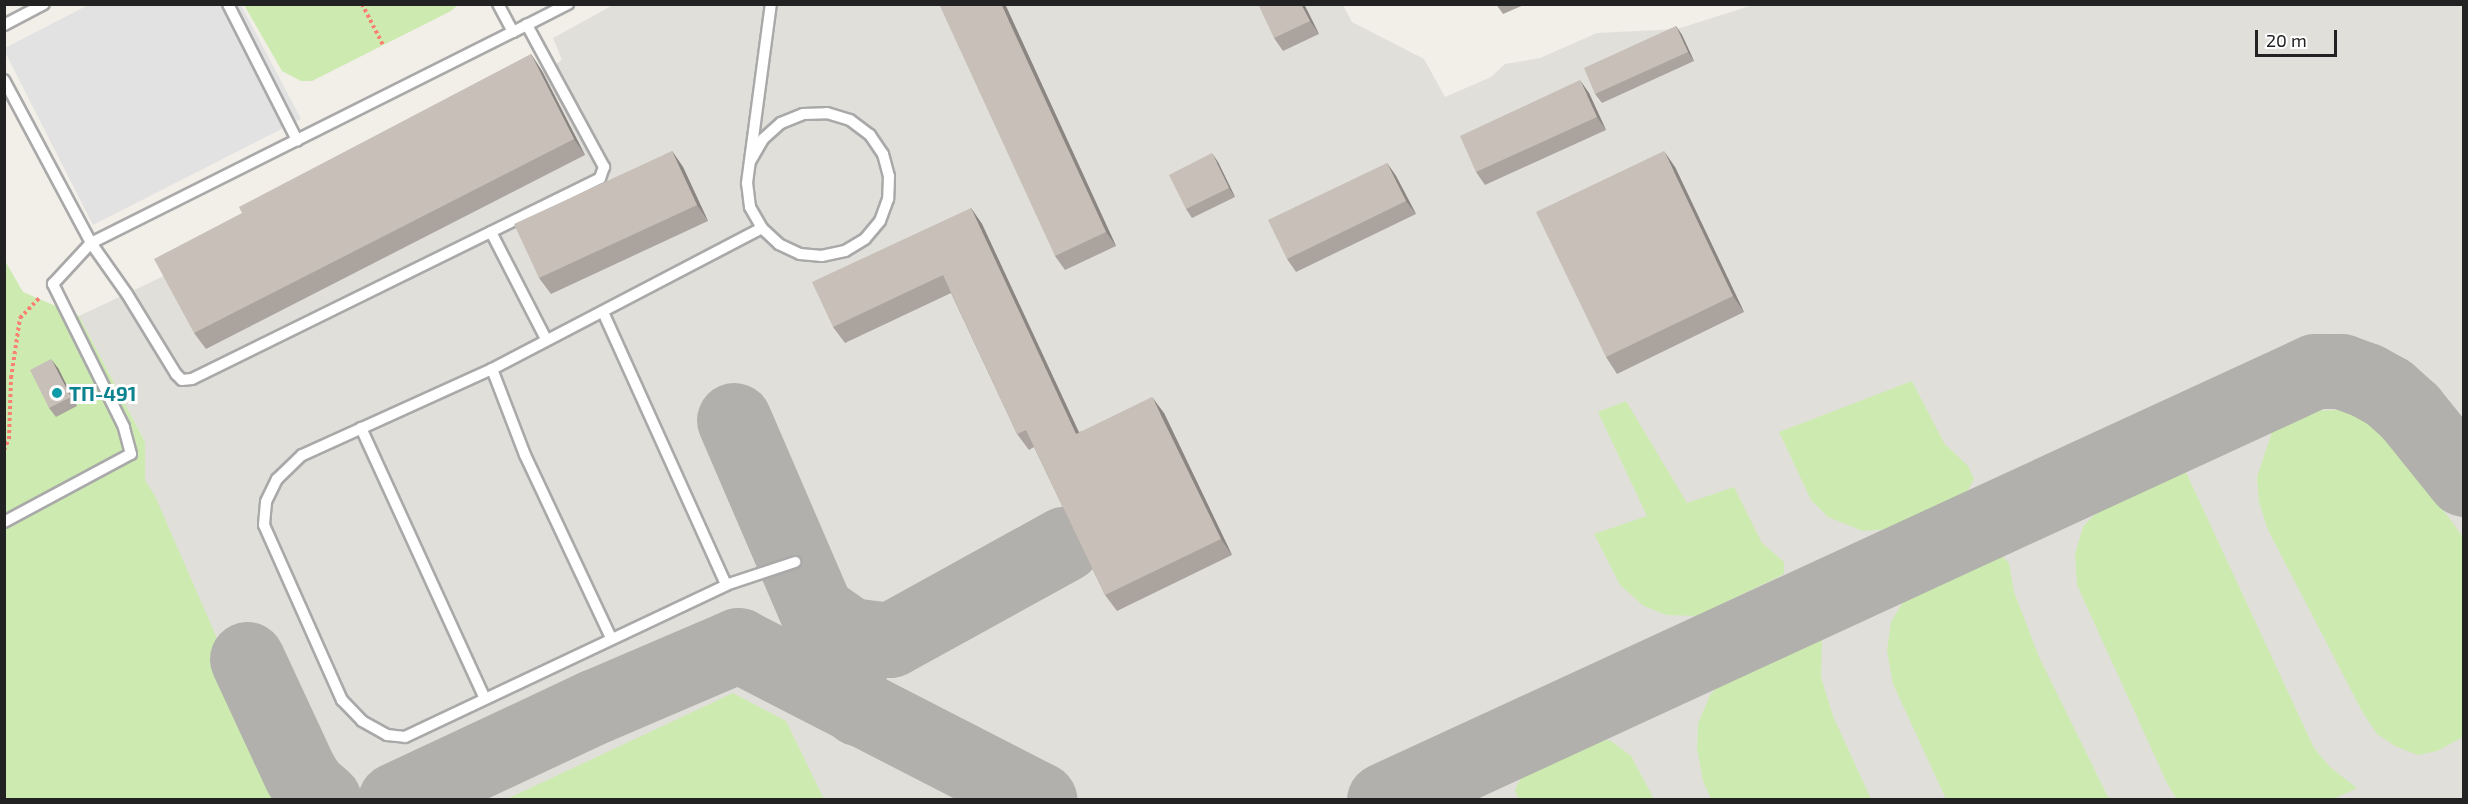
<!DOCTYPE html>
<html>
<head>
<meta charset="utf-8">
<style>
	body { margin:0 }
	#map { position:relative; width:2468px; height:804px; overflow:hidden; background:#f2efe9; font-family:"Exo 2",sans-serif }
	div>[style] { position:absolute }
	.airport>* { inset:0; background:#e1dfda }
	.grass>* { inset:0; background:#cdebb0 }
	.parking>* { inset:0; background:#e2e2e2 }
	.taxiway>* { height:75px; margin:-37.5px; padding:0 37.5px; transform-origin:37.5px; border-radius:37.5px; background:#b1b0ac }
	.path>* { height:4px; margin-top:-2px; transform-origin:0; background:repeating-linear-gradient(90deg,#fa8072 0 3px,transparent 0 6px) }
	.roads { filter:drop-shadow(2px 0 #a9a9a9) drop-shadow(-2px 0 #a9a9a9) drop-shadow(0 2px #a9a9a9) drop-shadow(0 -2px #a9a9a9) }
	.lane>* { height:10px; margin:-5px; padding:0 5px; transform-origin:5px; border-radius:5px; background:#fff }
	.wall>* { inset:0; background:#aba49e }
	.shaded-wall>* { inset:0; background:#8b8681 }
	.building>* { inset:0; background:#c7bfb8 }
	.dots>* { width:16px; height:16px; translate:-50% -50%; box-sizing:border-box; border:3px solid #fff; border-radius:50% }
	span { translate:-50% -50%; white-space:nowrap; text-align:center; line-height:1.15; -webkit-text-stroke:6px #fff; paint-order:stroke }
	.culture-label { font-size:20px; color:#0d838f; font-weight:700 }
	.left { translate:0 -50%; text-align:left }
	.frame { position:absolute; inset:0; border:6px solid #222; pointer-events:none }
	.scale { position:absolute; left:2255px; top:30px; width:82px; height:27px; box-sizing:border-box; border:3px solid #222; border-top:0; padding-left:8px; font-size:18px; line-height:21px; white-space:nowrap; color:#222; -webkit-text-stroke:4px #fff; paint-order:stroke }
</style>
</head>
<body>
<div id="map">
	<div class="airport">
		<i style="clip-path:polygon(613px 5px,1343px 5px,1352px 22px,1424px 59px,1445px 97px,1491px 77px,1505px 64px,1540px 58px,1597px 33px,1677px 29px,1753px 5px,2463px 5px,2463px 799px,5px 800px,145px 442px,79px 316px,166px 275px,549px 68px,562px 60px,553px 38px)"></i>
	</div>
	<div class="grass">
		<i style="clip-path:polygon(244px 5px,458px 5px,451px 11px,312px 81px,301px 81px,282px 71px)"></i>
		<i style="clip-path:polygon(4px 259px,23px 292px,79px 316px,145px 442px,145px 480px,155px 496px,287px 799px,5px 799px)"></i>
		<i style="clip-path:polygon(1912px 381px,1944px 443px,1968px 466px,1974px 479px,1967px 492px,1892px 529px,1863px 531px,1828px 517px,1811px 500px,1779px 432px)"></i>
		<i style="clip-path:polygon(1626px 401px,1687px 503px,1734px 487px,1762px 543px,1784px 562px,1784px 574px,1697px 616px,1666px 615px,1644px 606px,1620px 585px,1594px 534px,1647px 516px,1598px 412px)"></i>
		<i style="clip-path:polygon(2337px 410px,2360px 417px,2387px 434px,2463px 537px,2463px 737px,2437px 751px,2418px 755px,2395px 746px,2377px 734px,2363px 713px,2268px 530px,2259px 502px,2257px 477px,2272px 432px,2282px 423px,2303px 411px)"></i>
		<i style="clip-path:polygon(2184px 468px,2314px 748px,2330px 767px,2357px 788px,2333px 799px,2177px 800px,2167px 783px,2077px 585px,2075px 554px,2083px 527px,2104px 504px)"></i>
		<i style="clip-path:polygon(1979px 556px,2003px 557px,2009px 563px,2014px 592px,2039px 657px,2109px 799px,1946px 799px,1893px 684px,1887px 651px,1891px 622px,1906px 597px,1919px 584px)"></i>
		<i style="clip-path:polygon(1822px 635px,1821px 677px,1833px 716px,1871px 799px,1711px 799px,1703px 781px,1697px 748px,1698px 724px,1710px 695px,1726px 678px)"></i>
		<i style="clip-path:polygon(733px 693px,786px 721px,824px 799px,507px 799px)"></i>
		<i style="clip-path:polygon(1594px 736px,1611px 741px,1631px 756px,1654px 799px,1518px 799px,1515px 790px,1527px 767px,1539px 755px)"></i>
	</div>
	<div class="parking">
		<i style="clip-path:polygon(88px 5px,241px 5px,301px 119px,93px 225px,5px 52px,5px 48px)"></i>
	</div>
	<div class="taxiway">
		<i style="left:734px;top:420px;width:314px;rotate:66.7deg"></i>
		<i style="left:817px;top:612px;width:40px;rotate:34.9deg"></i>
		<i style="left:850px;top:635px;width:40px;rotate:7.1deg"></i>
		<i style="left:890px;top:640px;width:199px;rotate:-28.9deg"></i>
		<i style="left:247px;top:659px;width:126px;rotate:65.1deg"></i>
		<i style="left:300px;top:773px;width:17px;rotate:57deg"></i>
		<i style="left:309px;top:787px;width:20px;rotate:41deg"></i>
		<i style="left:395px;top:800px;width:222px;rotate:-25.1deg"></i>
		<i style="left:596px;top:706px;width:155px;rotate:-23.2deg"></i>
		<i style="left:738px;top:645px;width:339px;rotate:27.2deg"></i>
		<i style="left:1384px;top:800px;width:1025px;rotate:-24.74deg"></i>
		<i style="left:2315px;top:371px;width:26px"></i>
		<i style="left:2341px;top:371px;width:27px;rotate:20deg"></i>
		<i style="left:2366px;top:380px;width:25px;rotate:29deg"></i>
		<i style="left:2388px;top:392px;width:30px;rotate:42deg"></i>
		<i style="left:2410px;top:412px;width:86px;rotate:51.1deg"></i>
	</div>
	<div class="path">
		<i style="left:362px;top:4px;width:46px;rotate:62.9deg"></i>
		<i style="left:4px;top:450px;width:12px;rotate:-66deg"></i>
		<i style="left:9px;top:439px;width:61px;rotate:-88.1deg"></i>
		<i style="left:11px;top:378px;width:61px;rotate:-81.5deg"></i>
		<i style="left:20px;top:318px;width:29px;rotate:-46deg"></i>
	</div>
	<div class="roads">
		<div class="lane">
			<i style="left:228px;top:4px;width:153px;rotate:63.1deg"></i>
			<i style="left:297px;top:140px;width:241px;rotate:-26.6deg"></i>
			<i style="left:513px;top:32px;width:32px;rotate:-118deg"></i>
			<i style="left:4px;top:25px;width:45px;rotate:-27.7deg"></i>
			<i style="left:513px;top:32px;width:62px;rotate:-27deg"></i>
			<i style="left:4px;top:80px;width:185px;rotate:61.9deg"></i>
			<i style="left:91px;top:243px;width:230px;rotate:-26.6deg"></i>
			<i style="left:751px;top:160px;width:24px;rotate:-60deg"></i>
			<i style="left:763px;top:139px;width:24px;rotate:-42deg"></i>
			<i style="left:781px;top:123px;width:24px;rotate:-22deg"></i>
			<i style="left:803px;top:114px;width:24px;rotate:-2deg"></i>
			<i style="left:827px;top:113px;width:24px;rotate:17deg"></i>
			<i style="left:850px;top:120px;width:25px;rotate:37deg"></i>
			<i style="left:870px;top:135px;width:23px;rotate:56deg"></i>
			<i style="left:883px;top:154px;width:23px;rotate:75deg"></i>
			<i style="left:889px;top:176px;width:23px;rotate:92deg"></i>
			<i style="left:888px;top:199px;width:23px;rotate:110deg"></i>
			<i style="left:880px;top:221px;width:23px;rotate:130deg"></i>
			<i style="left:865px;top:239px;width:23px;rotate:149deg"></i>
			<i style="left:845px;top:251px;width:24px;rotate:168deg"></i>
			<i style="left:822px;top:256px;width:22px;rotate:-175deg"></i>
			<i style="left:800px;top:254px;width:23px;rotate:-155deg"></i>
			<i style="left:779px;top:244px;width:23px;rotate:-137deg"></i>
			<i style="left:762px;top:228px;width:24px;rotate:-120deg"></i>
			<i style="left:750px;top:207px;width:24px;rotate:-97deg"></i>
			<i style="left:747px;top:183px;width:181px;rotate:-82.4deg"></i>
			<i style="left:762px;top:228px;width:305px;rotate:152.4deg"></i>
			<i style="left:492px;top:369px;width:209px;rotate:155.6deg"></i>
			<i style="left:302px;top:455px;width:35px;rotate:136deg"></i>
			<i style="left:277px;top:479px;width:25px;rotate:116deg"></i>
			<i style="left:266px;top:502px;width:23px;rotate:95deg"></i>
			<i style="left:264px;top:525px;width:192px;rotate:66deg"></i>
			<i style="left:342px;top:700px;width:29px;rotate:46deg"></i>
			<i style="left:362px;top:721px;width:29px;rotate:29deg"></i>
			<i style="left:387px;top:735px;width:18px;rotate:6deg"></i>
			<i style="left:405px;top:737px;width:355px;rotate:-25.3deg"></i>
			<i style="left:726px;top:585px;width:73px;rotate:-18.4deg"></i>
			<i style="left:491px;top:232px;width:120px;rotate:62.8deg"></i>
			<i style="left:603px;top:312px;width:299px;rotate:65.7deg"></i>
			<i style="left:492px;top:369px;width:92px;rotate:69deg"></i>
			<i style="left:525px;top:455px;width:202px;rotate:64.8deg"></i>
			<i style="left:361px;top:428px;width:296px;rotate:65.4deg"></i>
			<i style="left:4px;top:522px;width:144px;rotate:-28.2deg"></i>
			<i style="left:131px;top:454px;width:28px;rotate:-105deg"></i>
			<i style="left:124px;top:427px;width:160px;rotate:-116.4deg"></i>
			<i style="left:53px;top:284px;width:56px;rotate:-47.2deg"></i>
			<i style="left:91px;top:243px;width:62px;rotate:54.8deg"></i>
			<i style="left:127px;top:294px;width:94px;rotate:58.5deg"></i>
			<i style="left:176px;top:374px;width:8px;rotate:45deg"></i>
			<i style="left:182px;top:380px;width:10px;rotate:-6deg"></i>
			<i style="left:192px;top:379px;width:455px;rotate:-26.2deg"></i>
			<i style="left:600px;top:178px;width:12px;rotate:-70deg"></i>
			<i style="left:604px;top:167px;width:162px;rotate:-118.5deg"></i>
		</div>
	</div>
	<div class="wall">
		<i style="clip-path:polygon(1005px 4px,1116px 246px,1065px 270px,1055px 256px)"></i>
		<i style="clip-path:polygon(1304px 4px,1319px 34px,1283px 51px,1274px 38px)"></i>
		<i style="clip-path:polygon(1496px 4px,1526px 4px,1503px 14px)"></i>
		<i style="clip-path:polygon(1676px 26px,1682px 35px,1694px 61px,1602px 103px,1595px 94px)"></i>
		<i style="clip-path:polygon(531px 54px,542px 71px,585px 155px,206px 349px,194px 333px)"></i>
		<i style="clip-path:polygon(1589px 93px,1606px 130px,1485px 185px,1476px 172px)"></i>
		<i style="clip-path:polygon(672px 151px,683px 167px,708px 221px,551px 294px,539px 278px)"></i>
		<i style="clip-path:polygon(1218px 162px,1235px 197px,1192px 218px,1186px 209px)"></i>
		<i style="clip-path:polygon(1387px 163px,1396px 176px,1416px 214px,1296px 272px,1287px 259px)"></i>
		<i style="clip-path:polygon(1675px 167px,1744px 312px,1617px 374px,1606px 357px)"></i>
		<i style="clip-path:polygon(971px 208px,982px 224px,1079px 432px,1164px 413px,1232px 555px,1117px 611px,1105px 595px,1034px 447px,1029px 450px,1017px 434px,951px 293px,845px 343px,833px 327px)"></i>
		<i style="clip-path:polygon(58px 368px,77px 406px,56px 417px,49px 408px)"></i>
	</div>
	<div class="shaded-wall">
		<i style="clip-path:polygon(1001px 4px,1005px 4px,1116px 246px,1106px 232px)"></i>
		<i style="clip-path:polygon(1301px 4px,1304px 4px,1319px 34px,1310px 21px)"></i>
		<i style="clip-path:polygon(1676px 26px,1682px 35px,1694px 61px,1688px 52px)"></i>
		<i style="clip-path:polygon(531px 54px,542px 71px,585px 155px,574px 139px)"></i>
		<i style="clip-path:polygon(1580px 80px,1589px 93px,1606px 130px,1597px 117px)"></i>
		<i style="clip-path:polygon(672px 151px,683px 167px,708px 221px,697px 205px)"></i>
		<i style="clip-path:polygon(1664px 151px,1675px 167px,1744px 312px,1733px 296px)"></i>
		<i style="clip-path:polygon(1212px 153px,1218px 162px,1235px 197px,1229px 188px)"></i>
		<i style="clip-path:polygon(1387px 163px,1396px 176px,1416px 214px,1406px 201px)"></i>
		<i style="clip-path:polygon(971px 208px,982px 224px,1087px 450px,1076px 434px)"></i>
		<i style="clip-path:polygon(51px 359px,58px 368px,77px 406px,71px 397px)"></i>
		<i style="clip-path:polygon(1152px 397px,1164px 413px,1232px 555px,1221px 539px)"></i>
	</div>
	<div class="building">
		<i style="clip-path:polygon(939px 4px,1001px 4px,1106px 232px,1055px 256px)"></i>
		<i style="clip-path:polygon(1258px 4px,1301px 4px,1310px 21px,1274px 38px)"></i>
		<i style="clip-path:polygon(1676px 26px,1688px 52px,1595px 94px,1584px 68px)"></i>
		<i style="clip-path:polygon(531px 54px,574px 139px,194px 333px,154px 259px,242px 213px,239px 207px)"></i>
		<i style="clip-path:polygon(1580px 80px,1597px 117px,1476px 172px,1460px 136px)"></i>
		<i style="clip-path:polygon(672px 151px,697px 205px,539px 278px,514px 224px)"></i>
		<i style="clip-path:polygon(1664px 151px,1733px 296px,1606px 357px,1536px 212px)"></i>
		<i style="clip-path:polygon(1212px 153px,1229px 188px,1186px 209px,1169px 175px)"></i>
		<i style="clip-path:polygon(1387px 163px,1406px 201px,1287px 259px,1268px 220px)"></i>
		<i style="clip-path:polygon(971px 208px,1076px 434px,1152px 397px,1221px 539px,1105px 595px,1026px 430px,1017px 434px,943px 275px,833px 327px,812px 282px)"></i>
		<i style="clip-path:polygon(51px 359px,71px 397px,49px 408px,30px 370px)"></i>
	</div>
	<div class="dots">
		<i style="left:57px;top:393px;background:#0f9aa8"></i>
	</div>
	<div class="culture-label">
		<span class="left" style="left:69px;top:393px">ТП-491</span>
	</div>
	<div class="frame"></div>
	<div class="scale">20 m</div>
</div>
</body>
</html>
